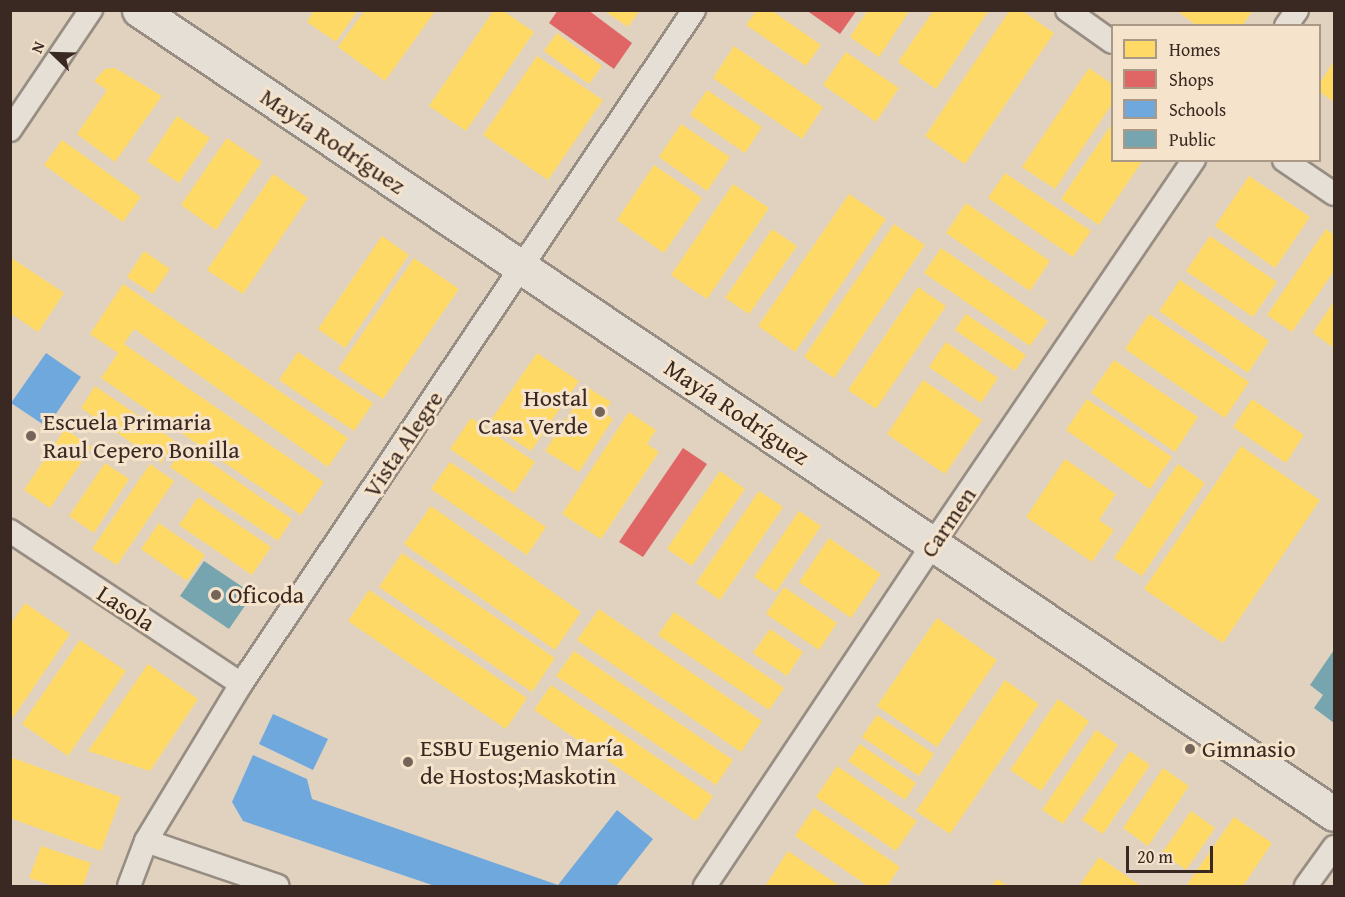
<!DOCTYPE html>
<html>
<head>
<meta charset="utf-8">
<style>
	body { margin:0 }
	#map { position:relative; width:1345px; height:897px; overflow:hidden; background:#e0d2be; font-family:"Gentium Book Plus",serif }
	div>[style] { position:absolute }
	.homes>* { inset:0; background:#ffd966 }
	.shops>* { inset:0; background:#e06666 }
	.schools>* { inset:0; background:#6fa8dc }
	.public>* { inset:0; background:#76a5af }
	.roads { filter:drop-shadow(2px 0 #978d82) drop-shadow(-2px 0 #978d82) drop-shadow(0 2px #978d82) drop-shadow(0 -2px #978d82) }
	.street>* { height:22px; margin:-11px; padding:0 11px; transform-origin:11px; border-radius:11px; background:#e6dfd5 }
	.secondary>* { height:33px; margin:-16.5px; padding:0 16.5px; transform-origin:16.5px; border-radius:16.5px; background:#e6dfd5 }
	.dots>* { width:16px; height:16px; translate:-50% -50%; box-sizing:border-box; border:3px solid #f5e3cb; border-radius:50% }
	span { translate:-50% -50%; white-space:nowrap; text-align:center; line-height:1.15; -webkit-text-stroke:6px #f5e3cb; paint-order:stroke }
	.street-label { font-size:24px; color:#3a2922 }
	.poi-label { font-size:24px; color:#3a2922 }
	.right { translate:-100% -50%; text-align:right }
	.left { translate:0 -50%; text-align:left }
	.frame { position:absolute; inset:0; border:12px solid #3a2922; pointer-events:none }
	.legend { position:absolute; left:1111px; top:24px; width:210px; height:138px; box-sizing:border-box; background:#f5e3cb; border:2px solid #aa9987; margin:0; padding:8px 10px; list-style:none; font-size:18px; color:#3a2922 }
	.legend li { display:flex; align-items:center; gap:12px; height:30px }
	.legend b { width:30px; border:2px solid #aa9987 }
	.north { position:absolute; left:24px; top:24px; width:60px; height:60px; -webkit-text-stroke:4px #f5e3cb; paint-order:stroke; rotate:293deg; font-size:16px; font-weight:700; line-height:24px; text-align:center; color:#3a2922 }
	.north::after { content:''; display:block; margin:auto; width:21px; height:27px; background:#3a2922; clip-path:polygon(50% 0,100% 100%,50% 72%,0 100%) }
	.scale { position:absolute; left:1126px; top:846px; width:87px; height:27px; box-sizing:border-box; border:3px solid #3a2922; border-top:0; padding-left:8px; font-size:18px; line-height:21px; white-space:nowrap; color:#3a2922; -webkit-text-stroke:4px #f5e3cb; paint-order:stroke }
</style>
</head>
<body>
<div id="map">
	<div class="homes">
		<i style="clip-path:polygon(314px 10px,358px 10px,336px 42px,307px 22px)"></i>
		<i style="clip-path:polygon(365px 10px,436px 10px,385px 81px,338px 47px)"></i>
		<i style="clip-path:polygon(494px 10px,502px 10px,534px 32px,466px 131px,429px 106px)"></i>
		<i style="clip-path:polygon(603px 10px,640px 10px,628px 27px)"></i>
		<i style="clip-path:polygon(757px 10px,771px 10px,821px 45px,806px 66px,746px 25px)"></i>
		<i style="clip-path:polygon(868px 10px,910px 10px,879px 57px,850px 37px)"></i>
		<i style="clip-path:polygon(934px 10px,989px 10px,936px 89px,898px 62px)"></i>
		<i style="clip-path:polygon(1010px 10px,1021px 10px,1054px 33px,965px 164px,925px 136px)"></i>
		<i style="clip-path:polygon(1176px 10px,1253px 10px,1242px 26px,1197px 26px)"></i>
		<i style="clip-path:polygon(557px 33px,602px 66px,589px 84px,544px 51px)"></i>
		<i style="clip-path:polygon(734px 46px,823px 107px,802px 139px,713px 78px)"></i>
		<i style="clip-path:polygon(846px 52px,899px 88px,876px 122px,823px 85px)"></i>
		<i style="clip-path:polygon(537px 56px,603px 100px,548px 180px,483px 135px)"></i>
		<i style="clip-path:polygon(1334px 61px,1334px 102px,1320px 92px,1320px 83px)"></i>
		<i style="clip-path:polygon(115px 68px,162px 96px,115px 162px,77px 134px,107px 90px,94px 81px,105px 69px)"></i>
		<i style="clip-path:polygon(1089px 68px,1112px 84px,1112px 104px,1055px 189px,1022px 167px)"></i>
		<i style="clip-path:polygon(707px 90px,762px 127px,745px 153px,690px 115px)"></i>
		<i style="clip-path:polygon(177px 116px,210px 138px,179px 183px,147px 161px)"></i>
		<i style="clip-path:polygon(681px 124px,730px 157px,707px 191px,659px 157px)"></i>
		<i style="clip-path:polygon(1112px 124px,1112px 160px,1143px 160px,1099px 225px,1061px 199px)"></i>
		<i style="clip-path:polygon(227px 138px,262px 162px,216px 230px,181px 205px)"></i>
		<i style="clip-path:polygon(62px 140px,141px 197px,123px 222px,44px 165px)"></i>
		<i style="clip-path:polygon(654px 165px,702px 198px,664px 253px,617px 220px)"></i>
		<i style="clip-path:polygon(1005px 173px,1091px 231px,1073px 257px,988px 198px)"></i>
		<i style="clip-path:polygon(273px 174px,308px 198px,243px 294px,207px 270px)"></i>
		<i style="clip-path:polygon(1249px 176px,1310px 217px,1275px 268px,1215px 226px)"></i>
		<i style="clip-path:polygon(733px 184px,769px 208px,707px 299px,671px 275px)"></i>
		<i style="clip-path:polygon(849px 194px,886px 219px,795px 352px,758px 326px)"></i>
		<i style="clip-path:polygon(966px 203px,1050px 261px,1030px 291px,946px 233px)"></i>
		<i style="clip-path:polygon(894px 224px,925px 245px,834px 378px,804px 357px)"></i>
		<i style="clip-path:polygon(772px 229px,797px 246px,749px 314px,725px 298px)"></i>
		<i style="clip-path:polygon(1326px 229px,1334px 235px,1334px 271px,1292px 332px,1267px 315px)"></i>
		<i style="clip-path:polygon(382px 236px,409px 255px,345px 348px,318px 329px)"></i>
		<i style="clip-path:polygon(1210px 236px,1277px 282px,1253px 317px,1186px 271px)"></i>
		<i style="clip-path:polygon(941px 248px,1048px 321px,1030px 346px,924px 273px)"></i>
		<i style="clip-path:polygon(144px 251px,170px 269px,153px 294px,127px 277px)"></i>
		<i style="clip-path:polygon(10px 257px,64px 293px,38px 332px,10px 313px)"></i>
		<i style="clip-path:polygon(414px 258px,459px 289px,383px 399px,338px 369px)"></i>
		<i style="clip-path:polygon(1180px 280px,1269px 341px,1248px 373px,1159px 311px)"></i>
		<i style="clip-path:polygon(123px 284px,348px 438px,328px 467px,134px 329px,124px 344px,324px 482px,301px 515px,101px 378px,118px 353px,90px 334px)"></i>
		<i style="clip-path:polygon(918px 287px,946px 306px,876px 409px,848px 390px)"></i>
		<i style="clip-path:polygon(1334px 301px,1334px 348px,1313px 333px)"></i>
		<i style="clip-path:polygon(966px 314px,1026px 355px,1015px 371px,955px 330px)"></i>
		<i style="clip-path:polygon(1149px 314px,1249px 382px,1225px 418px,1125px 349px)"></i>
		<i style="clip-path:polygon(946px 342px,998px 378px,981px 403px,929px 367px)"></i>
		<i style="clip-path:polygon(298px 352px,373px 403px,354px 431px,279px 380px)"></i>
		<i style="clip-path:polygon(537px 353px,579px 381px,531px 451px,489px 423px)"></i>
		<i style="clip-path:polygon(1114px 360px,1198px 417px,1175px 452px,1091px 393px)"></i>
		<i style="clip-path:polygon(923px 380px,982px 420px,945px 474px,887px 434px)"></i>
		<i style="clip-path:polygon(95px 386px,175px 441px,161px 463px,81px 408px)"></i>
		<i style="clip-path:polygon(587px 387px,611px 402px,604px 412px,613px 419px,579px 472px,545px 451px)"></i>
		<i style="clip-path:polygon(1087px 399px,1172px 457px,1150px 489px,1066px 430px)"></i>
		<i style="clip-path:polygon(1252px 399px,1304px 435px,1286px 463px,1233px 427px)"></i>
		<i style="clip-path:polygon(629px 412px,656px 430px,647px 444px,659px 452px,601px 539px,562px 514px)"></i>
		<i style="clip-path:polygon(471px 418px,535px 462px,514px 493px,450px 449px)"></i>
		<i style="clip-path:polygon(65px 429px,92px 447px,50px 508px,24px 490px)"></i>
		<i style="clip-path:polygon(185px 445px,292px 519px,278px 541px,170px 467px)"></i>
		<i style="clip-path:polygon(1241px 446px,1320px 500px,1223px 643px,1144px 589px)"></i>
		<i style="clip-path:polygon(1065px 459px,1116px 494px,1099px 520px,1114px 530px,1092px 562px,1026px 517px)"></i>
		<i style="clip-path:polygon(450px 462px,546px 527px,527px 555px,431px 489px)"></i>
		<i style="clip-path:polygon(105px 463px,129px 479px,94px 533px,69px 516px)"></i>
		<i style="clip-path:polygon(150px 464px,174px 481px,117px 565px,92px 549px)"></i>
		<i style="clip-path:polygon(1178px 464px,1205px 483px,1142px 576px,1114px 558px)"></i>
		<i style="clip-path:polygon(720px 471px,745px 489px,692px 566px,667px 549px)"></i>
		<i style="clip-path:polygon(759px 491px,783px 507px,720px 600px,696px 583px)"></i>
		<i style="clip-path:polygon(198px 497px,271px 547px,252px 575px,179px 525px)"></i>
		<i style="clip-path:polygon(431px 506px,581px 612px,555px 650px,404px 544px)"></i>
		<i style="clip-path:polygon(799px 511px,821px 526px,776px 592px,754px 577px)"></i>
		<i style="clip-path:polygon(159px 523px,205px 555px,187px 581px,141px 549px)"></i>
		<i style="clip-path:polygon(829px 538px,881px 574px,851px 618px,799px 582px)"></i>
		<i style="clip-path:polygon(402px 553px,555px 658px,532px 692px,379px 587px)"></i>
		<i style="clip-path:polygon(784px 587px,837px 623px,819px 650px,766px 614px)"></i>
		<i style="clip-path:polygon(369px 590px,527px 698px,506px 729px,348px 621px)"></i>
		<i style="clip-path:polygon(25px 603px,70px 634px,10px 722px,10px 625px)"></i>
		<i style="clip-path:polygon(599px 609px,762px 721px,741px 752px,577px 640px)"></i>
		<i style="clip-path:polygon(674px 612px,784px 688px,769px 710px,658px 635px)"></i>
		<i style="clip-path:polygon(937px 618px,997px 660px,937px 747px,877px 706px)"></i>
		<i style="clip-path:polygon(770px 629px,803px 652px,787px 676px,753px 653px)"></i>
		<i style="clip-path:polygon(80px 640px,126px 671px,68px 756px,22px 724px)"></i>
		<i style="clip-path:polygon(574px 651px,733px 760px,716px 785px,556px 676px)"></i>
		<i style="clip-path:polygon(148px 664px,198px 699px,150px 771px,88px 751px)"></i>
		<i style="clip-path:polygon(1005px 680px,1039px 704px,950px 834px,916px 811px)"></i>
		<i style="clip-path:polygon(551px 685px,713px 796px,696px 821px,534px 710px)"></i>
		<i style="clip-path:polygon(1058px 699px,1089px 721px,1041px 791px,1010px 770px)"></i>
		<i style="clip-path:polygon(877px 715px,934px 754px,919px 776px,862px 737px)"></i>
		<i style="clip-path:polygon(1096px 730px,1118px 745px,1063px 824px,1042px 810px)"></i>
		<i style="clip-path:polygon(860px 744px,916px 783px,905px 800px,848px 761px)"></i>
		<i style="clip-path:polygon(1130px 751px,1150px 765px,1103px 834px,1082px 820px)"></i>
		<i style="clip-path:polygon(10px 757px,121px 797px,101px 851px,10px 818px)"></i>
		<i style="clip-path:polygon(837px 766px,917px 821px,896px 851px,816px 797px)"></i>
		<i style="clip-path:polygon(1163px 768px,1189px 786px,1148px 846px,1123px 828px)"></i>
		<i style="clip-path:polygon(814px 808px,900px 867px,887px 886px,868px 886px,795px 836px)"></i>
		<i style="clip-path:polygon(1191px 811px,1215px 828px,1186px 870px,1162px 853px)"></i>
		<i style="clip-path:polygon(1234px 817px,1272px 843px,1243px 886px,1186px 886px)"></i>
		<i style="clip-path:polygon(41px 846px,91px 863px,83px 886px,54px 886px,29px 878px)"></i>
		<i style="clip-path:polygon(788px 851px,840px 886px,765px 886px)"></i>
		<i style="clip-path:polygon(1099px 857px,1141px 886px,1079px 886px)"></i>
		<i style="clip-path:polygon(997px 879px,1008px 886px,992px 886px)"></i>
	</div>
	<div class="shops">
		<i style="clip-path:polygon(558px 10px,588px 10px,632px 43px,614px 69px,549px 23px)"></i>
		<i style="clip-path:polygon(806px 10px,857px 10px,840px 34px)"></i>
		<i style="clip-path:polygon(683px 448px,707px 464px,643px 557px,619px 542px)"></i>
	</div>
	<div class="schools">
		<i style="clip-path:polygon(46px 353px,81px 377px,47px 427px,11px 403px)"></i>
		<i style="clip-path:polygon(273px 714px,328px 739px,313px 770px,259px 744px)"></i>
		<i style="clip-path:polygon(253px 755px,307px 779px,312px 799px,558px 885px,617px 810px,653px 839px,616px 886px,435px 886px,243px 821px,232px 802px)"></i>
	</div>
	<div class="public">
		<i style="clip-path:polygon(204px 561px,253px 594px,229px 629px,180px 596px)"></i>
		<i style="clip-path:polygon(1334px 650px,1334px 723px,1314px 708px,1323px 695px,1310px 685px)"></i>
	</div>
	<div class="roads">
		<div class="street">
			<i style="left:1067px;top:10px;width:55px;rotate:35.4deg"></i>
			<i style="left:1286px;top:26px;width:19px;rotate:-55deg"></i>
			<i style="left:10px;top:130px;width:145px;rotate:-56deg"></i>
			<i style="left:1284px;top:160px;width:60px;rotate:34.2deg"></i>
			<i style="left:10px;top:531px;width:277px;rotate:33.5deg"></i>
			<i style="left:146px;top:841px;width:139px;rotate:18.8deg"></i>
			<i style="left:129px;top:886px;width:48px;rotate:-69.3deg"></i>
			<i style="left:146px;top:841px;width:184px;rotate:-58.8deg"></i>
			<i style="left:241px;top:684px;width:812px;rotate:-56.09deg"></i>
			<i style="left:705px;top:886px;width:410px;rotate:-56.3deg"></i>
			<i style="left:932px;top:545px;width:466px;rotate:-55.8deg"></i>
			<i style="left:1306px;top:886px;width:48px;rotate:-54.3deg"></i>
		</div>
		<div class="secondary">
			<i style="left:139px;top:10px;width:1440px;rotate:33.93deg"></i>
		</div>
	</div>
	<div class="dots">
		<i style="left:600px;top:412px;background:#746459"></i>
		<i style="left:31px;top:436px;background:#746459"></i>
		<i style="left:216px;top:595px;background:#746459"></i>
		<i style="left:1190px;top:749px;background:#746459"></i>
		<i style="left:408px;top:762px;background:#746459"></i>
	</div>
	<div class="street-label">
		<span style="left:333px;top:141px;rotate:34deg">Mayía Rodríguez</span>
		<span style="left:737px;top:412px;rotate:34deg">Mayía Rodríguez</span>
		<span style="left:403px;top:444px;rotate:-56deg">Vista Alegre</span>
		<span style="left:948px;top:522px;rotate:-56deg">Carmen</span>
		<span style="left:126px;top:608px;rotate:33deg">Lasola</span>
	</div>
	<div class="poi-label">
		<span class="right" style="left:588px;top:412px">Hostal<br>Casa Verde</span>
		<span class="left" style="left:43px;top:436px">Escuela Primaria<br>Raul Cepero Bonilla</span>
		<span class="left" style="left:228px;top:595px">Oficoda</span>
		<span class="left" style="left:420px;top:762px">ESBU Eugenio María<br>de Hostos;Maskotin</span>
		<span class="left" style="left:1202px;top:749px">Gimnasio</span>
	</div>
	<div class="frame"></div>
	<ul class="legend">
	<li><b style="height:16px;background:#ffd966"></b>Homes</li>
	<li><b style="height:16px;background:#e06666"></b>Shops</li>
	<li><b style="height:16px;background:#6fa8dc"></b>Schools</li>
	<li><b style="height:16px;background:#76a5af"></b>Public</li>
	</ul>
	<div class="north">N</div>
	<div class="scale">20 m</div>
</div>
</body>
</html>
